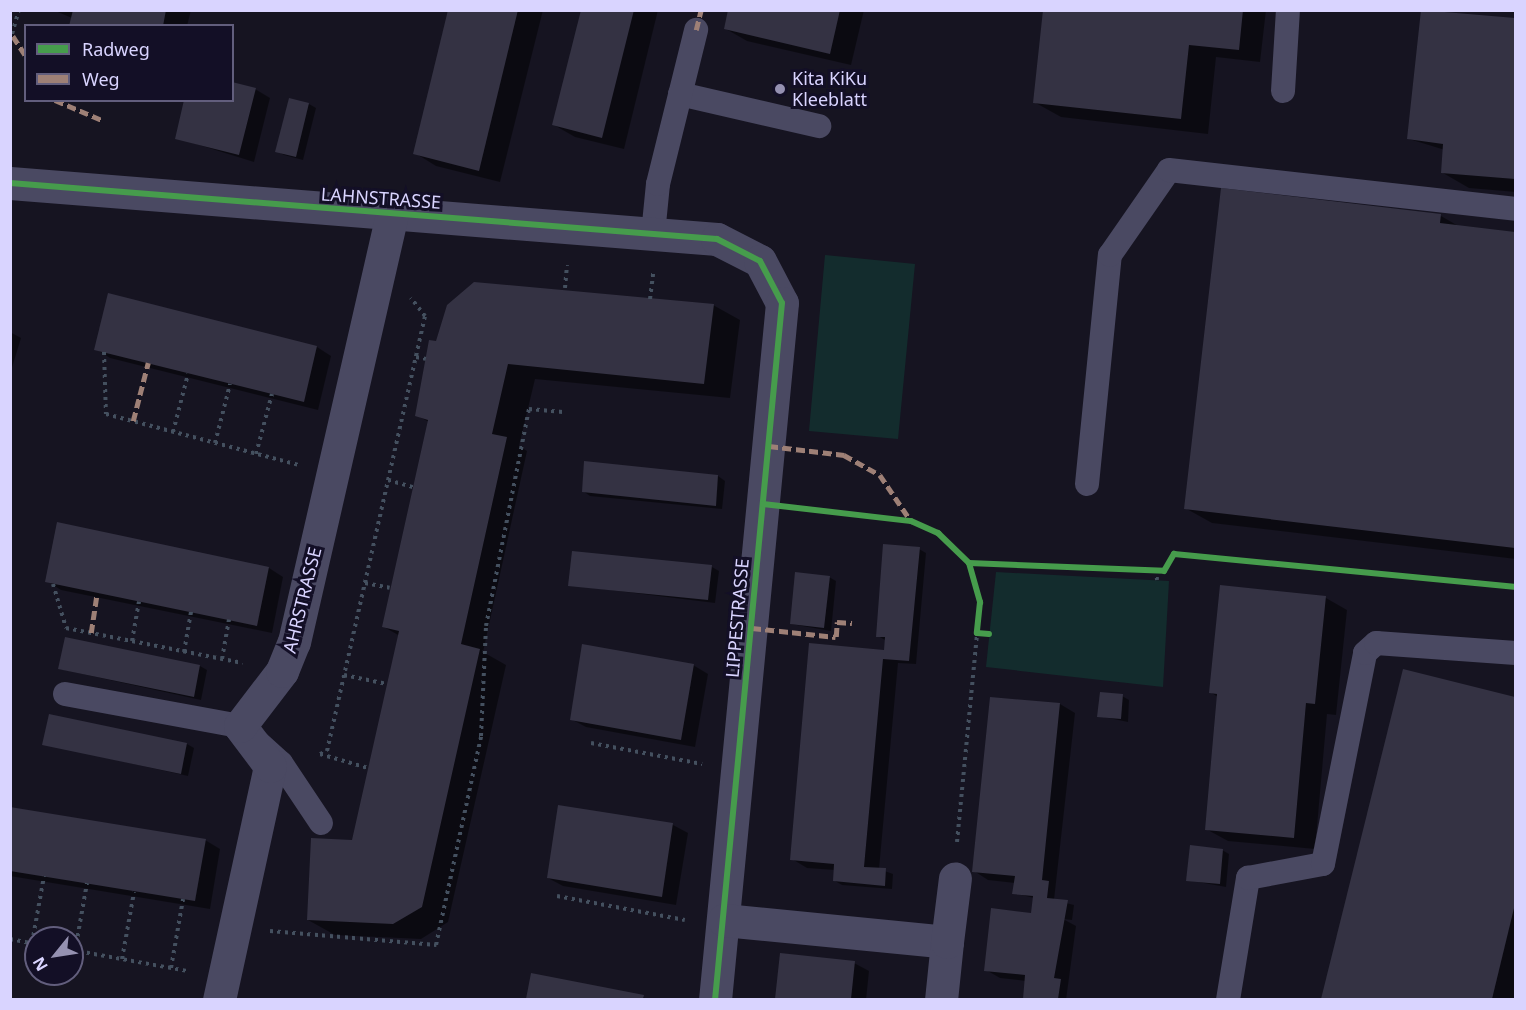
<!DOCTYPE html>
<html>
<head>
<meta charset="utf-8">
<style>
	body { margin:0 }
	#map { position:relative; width:1526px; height:1010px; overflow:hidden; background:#161421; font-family:"Noto Sans",sans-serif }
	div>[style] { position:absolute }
	.green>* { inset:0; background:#132c2d }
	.shadow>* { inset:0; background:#0007 }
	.building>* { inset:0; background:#343243 }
	.path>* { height:4px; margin-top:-2px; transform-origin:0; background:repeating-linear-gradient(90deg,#44505f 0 3px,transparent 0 7.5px) }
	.lane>* { height:24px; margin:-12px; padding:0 12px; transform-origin:12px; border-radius:12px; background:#4a4962 }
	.street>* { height:33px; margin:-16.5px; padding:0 16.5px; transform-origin:16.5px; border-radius:16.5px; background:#4a4962 }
	.quiet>* { height:4.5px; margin-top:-2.25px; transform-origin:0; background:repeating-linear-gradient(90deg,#9e8076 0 9px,transparent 0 13.5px) }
	.cycleway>* { height:6px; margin:-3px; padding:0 3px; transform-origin:3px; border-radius:3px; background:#469c4c }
	.dots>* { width:16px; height:16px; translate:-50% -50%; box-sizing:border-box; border:3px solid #130f26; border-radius:50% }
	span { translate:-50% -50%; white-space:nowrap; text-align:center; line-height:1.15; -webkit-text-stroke:6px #130f26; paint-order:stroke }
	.poi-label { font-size:18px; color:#d9d4ff }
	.left { translate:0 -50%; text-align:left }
	.street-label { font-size:18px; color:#d9d4ff }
	.frame { position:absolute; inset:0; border:12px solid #d9d4ff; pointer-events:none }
	.legend { position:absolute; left:24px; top:24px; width:210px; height:78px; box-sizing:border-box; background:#130f26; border:2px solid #625e7d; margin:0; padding:8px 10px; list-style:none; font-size:18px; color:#d9d4ff }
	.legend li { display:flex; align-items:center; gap:12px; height:30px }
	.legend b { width:30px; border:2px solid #625e7d }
	.north { position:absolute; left:24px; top:926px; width:60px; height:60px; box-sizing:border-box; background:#130f26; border:2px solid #625e7d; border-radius:50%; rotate:240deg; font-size:16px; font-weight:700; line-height:24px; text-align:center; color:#d9d4ff }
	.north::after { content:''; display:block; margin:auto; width:21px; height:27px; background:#9591b1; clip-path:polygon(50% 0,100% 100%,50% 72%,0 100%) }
</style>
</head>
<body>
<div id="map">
	<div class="green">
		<i style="clip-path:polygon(825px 255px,915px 264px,898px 439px,809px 431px)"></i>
		<i style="clip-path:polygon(996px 572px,1169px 581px,1163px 687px,986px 667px)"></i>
	</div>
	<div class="shadow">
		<i style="clip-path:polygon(53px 10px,191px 10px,187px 26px,70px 26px,72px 18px)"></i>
		<i style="clip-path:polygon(450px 10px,543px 10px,500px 182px,436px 166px,415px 153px)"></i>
		<i style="clip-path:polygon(582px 10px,658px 10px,624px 149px,575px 137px,554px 125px)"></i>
		<i style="clip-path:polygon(730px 10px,864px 10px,851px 65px,747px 41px,726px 29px)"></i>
		<i style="clip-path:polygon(1044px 10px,1266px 10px,1260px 62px,1216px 57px,1208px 134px,1061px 117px,1034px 102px)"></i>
		<i style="clip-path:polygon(1422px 10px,1516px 20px,1516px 192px,1469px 188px,1443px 173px,1445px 150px,1409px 139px)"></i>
		<i style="clip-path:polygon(255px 89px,270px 98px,254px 162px,177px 138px)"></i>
		<i style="clip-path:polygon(309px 104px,316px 108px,303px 160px,284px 155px,277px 151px)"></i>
		<i style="clip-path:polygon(1441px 216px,1460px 227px,1516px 233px,1516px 559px,1212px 523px,1185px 508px)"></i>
		<i style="clip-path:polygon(109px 295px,317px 347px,331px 356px,318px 410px,110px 358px,96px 349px)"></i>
		<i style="clip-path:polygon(713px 305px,740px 320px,730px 398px,535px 379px,519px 446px,527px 451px,483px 652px,506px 665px,448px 922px,421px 939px,335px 935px,308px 920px,353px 841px,400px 636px,384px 627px,429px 422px,416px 415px,437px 343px)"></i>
		<i style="clip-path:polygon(10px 332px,21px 338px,10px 374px)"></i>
		<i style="clip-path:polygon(586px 463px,718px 476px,725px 481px,722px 509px,590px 496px,583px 491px)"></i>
		<i style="clip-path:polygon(58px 524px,269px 568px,283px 577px,272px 633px,61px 590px,47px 581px)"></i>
		<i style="clip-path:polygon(919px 549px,926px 553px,916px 664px,898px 663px,879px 869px,893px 874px,892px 889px,842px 885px,835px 881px,835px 870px,807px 868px,792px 859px,885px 651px,885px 640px,878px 636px)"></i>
		<i style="clip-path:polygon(712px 567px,719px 571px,715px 603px,570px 585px)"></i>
		<i style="clip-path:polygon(829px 577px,836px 581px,831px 631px,791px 624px)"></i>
		<i style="clip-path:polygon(1326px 598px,1347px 610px,1336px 715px,1327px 714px,1315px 849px,1228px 841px,1206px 829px,1218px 697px,1210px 692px)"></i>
		<i style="clip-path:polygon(693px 665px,708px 674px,695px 747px,586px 727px,571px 719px)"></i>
		<i style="clip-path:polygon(200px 666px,207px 670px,201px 700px,60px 669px)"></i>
		<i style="clip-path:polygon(1404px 671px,1516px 699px,1516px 1000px,1323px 1000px)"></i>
		<i style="clip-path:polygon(1122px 696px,1129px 700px,1128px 722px,1099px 716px)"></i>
		<i style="clip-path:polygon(991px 698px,1060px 704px,1075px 713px,1054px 900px,1074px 905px,1072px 920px,1063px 919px,1076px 926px,1066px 1000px,1024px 1000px,1026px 981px,1000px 978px,986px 970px,1033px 915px,1034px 898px,1014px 893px,1015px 883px,988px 880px,974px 871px)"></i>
		<i style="clip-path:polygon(44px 744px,187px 744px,194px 748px,188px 776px)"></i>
		<i style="clip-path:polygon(559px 807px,673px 825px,688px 833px,676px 905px,563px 886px,548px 878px)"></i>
		<i style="clip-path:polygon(10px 808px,205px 840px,220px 849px,210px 909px,10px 876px)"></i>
		<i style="clip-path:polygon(1222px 850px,1229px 854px,1226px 887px,1187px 880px)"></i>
		<i style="clip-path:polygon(781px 955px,854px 963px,869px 971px,866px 1000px,777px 1000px)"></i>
		<i style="clip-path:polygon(532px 975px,643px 997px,648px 1000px,527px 1000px)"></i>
	</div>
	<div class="building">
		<i style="clip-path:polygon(73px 10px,166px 10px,163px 26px,69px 26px)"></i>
		<i style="clip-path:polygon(448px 10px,518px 10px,479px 171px,413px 154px)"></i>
		<i style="clip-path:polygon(581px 10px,634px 10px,602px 138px,552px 125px)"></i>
		<i style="clip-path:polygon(728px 10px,840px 10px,830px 54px,724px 29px)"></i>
		<i style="clip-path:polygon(1043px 10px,1243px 10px,1239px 50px,1189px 45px,1181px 119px,1033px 103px)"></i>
		<i style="clip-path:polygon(1421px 10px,1515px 18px,1515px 179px,1441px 173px,1443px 144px,1407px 139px)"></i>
		<i style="clip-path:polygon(232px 82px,256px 88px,239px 155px,175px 139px,184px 100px,232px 100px)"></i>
		<i style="clip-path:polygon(289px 98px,309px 103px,296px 157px,275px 152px)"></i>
		<i style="clip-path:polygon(1221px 188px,1441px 214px,1440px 223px,1515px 232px,1515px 548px,1184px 509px)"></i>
		<i style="clip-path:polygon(474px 282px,714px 304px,704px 384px,508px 364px,492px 434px,507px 437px,461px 644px,480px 649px,422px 907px,393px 924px,307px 920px,311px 838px,352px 840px,399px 631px,382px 627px,428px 420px,415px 416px,429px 340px,436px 341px,447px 305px)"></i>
		<i style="clip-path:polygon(108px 293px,317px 346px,304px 402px,94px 350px)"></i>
		<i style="clip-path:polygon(584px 461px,718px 475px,716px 506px,582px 492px)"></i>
		<i style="clip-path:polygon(57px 522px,269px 567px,257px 626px,45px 582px)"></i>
		<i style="clip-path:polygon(883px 544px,920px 547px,909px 661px,883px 659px,864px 867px,886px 868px,885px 886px,833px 881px,834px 864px,790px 860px,809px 643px,884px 650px,885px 637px,876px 637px)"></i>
		<i style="clip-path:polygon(572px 551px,712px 565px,708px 600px,568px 586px)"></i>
		<i style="clip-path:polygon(795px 572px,830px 576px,824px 628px,790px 624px)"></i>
		<i style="clip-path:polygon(1220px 585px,1326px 596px,1315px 704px,1306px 703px,1294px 838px,1205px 830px,1217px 694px,1209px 693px)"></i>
		<i style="clip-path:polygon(65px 637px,200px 665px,194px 697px,58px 669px)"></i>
		<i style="clip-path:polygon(582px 644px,694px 664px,681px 740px,570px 720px)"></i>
		<i style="clip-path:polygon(1403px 669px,1515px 697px,1515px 904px,1492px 999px,1321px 999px)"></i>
		<i style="clip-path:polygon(1100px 692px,1123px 694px,1121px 719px,1097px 717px)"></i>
		<i style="clip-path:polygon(990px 697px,1060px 703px,1042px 880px,1049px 881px,1047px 898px,1068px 900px,1054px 978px,1061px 979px,1058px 999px,1023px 999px,1025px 975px,984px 971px,991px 908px,1031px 913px,1033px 896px,1012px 894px,1015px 876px,972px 872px)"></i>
		<i style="clip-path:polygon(49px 714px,187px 743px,181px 774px,42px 745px)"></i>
		<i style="clip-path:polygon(558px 805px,673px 823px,662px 897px,547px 878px)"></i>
		<i style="clip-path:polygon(10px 807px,206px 839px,195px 901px,10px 871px)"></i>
		<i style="clip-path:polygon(1190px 845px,1223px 849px,1220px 884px,1186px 881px)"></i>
		<i style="clip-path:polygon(780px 953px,855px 961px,851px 999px,775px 999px)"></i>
		<i style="clip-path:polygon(531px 973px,644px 995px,643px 999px,526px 999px)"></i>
	</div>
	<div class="path">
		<i style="left:10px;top:41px;width:32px;rotate:-74deg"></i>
		<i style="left:565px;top:288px;width:23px;rotate:-85deg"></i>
		<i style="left:650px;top:299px;width:26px;rotate:-83deg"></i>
		<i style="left:104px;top:352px;width:62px;rotate:88.2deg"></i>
		<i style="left:106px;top:414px;width:200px;rotate:14.8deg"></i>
		<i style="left:416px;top:357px;width:10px;rotate:11deg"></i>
		<i style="left:173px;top:432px;width:60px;rotate:-75.5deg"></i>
		<i style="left:215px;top:443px;width:61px;rotate:-75.7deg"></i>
		<i style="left:256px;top:454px;width:62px;rotate:-75.1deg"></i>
		<i style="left:388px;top:480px;width:26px;rotate:16deg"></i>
		<i style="left:1156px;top:570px;width:10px;rotate:84deg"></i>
		<i style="left:365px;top:583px;width:25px;rotate:11deg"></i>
		<i style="left:53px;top:584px;width:46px;rotate:73.5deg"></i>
		<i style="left:66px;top:628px;width:180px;rotate:11.2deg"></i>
		<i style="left:132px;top:641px;width:40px;rotate:-80deg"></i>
		<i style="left:184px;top:652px;width:41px;rotate:-80.1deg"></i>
		<i style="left:222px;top:659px;width:40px;rotate:-80deg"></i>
		<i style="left:344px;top:675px;width:44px;rotate:11.8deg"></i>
		<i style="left:591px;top:743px;width:113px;rotate:10.7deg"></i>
		<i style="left:320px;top:754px;width:8px;rotate:-23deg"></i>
		<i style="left:327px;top:751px;width:446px;rotate:-77.3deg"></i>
		<i style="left:425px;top:316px;width:23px;rotate:-128deg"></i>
		<i style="left:320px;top:754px;width:50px;rotate:16.3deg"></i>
		<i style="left:957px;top:842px;width:210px;rotate:-84.5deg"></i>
		<i style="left:557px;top:896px;width:130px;rotate:10.6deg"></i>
		<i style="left:270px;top:931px;width:167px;rotate:4.8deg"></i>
		<i style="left:436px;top:945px;width:214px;rotate:-77.8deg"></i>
		<i style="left:481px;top:736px;width:110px;rotate:-87.4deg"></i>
		<i style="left:486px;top:626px;width:221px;rotate:-78.8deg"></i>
		<i style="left:529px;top:409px;width:34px;rotate:5deg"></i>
		<i style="left:10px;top:939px;width:26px;rotate:11deg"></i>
		<i style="left:32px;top:943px;width:68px;rotate:-79.8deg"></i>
		<i style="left:72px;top:950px;width:118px;rotate:10.3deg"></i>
		<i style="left:75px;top:951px;width:69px;rotate:-80deg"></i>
		<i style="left:122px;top:959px;width:68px;rotate:-79.8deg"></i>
		<i style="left:171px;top:968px;width:70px;rotate:-80.1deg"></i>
	</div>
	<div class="lane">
		<i style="left:1283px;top:91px;width:81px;rotate:-86.5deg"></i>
		<i style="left:680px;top:94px;width:143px;rotate:13deg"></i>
		<i style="left:653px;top:234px;width:50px;rotate:-84.3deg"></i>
		<i style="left:658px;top:184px;width:159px;rotate:-76.1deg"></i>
		<i style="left:1087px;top:484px;width:230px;rotate:-84.3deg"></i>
		<i style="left:1110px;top:255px;width:103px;rotate:-55.2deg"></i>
		<i style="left:1169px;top:170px;width:349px;rotate:6.4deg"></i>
		<i style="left:65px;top:694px;width:178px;rotate:10.4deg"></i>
		<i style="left:240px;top:726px;width:55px;rotate:42.1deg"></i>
		<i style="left:281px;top:763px;width:72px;rotate:56.3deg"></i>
		<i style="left:1228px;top:1000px;width:124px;rotate:-80.7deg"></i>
		<i style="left:1248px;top:878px;width:76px;rotate:-10.6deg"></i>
		<i style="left:1323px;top:864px;width:215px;rotate:-78.7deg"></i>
		<i style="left:1365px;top:653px;width:15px;rotate:-42deg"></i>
		<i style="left:1376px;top:643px;width:140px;rotate:4.1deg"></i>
	</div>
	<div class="street">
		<i style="left:10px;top:183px;width:709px;rotate:4.53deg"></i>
		<i style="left:717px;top:239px;width:48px;rotate:27.1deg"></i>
		<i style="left:760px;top:261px;width:47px;rotate:62.4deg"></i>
		<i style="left:782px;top:303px;width:700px;rotate:95.49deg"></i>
		<i style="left:724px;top:920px;width:224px;rotate:5.6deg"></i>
		<i style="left:947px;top:942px;width:58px;rotate:95.9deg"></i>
		<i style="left:947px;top:942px;width:64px;rotate:-82.9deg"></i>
		<i style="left:219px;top:1000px;width:239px;rotate:-77.7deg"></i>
		<i style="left:270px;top:766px;width:50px;rotate:-126.9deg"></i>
		<i style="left:240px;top:726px;width:69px;rotate:-52.6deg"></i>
		<i style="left:282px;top:671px;width:31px;rotate:-68deg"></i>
		<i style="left:294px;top:642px;width:439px;rotate:-77.1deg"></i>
	</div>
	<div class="quiet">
		<i style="left:696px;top:30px;width:21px;rotate:-76deg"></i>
		<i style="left:13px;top:36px;width:24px;rotate:57deg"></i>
		<i style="left:55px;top:100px;width:51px;rotate:23.1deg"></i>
		<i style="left:133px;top:421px;width:60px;rotate:-75.5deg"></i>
		<i style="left:769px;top:446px;width:76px;rotate:6.8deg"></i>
		<i style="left:844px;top:455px;width:41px;rotate:29.1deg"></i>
		<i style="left:880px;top:475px;width:55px;rotate:56deg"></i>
		<i style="left:752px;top:628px;width:84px;rotate:6.1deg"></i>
		<i style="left:836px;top:637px;width:15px;rotate:-86deg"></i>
		<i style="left:837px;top:622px;width:15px;rotate:4deg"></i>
		<i style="left:91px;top:633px;width:40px;rotate:-81.5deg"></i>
	</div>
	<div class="cycleway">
		<i style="left:10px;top:183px;width:709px;rotate:4.53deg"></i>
		<i style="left:717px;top:239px;width:48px;rotate:27.1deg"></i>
		<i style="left:760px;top:261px;width:47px;rotate:62.4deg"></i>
		<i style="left:782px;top:303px;width:700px;rotate:95.49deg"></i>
		<i style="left:763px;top:504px;width:149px;rotate:6.6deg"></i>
		<i style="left:911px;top:521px;width:30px;rotate:24deg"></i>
		<i style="left:938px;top:533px;width:43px;rotate:44.1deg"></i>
		<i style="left:969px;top:563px;width:41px;rotate:74.2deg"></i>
		<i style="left:980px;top:602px;width:31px;rotate:96deg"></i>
		<i style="left:977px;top:633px;width:12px;rotate:5deg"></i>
		<i style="left:969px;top:563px;width:195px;rotate:2.3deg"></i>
		<i style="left:1164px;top:571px;width:20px;rotate:-60deg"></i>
		<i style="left:1174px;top:554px;width:344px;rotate:5.5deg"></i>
	</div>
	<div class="dots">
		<i style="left:780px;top:89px;background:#9591b1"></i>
	</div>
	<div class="poi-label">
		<span class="left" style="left:792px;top:89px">Kita KiKu<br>Kleeblatt</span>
	</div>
	<div class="street-label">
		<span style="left:381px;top:198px;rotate:4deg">LAHNSTRASSE</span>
		<span style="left:302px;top:600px;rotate:-76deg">AHRSTRASSE</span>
		<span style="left:737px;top:618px;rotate:-85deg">LIPPESTRASSE</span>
	</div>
	<div class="frame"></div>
	<ul class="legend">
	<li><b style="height:8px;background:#469c4c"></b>Radweg</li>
	<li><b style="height:8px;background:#9e8076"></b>Weg</li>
	</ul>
	<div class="north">N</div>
</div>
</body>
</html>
